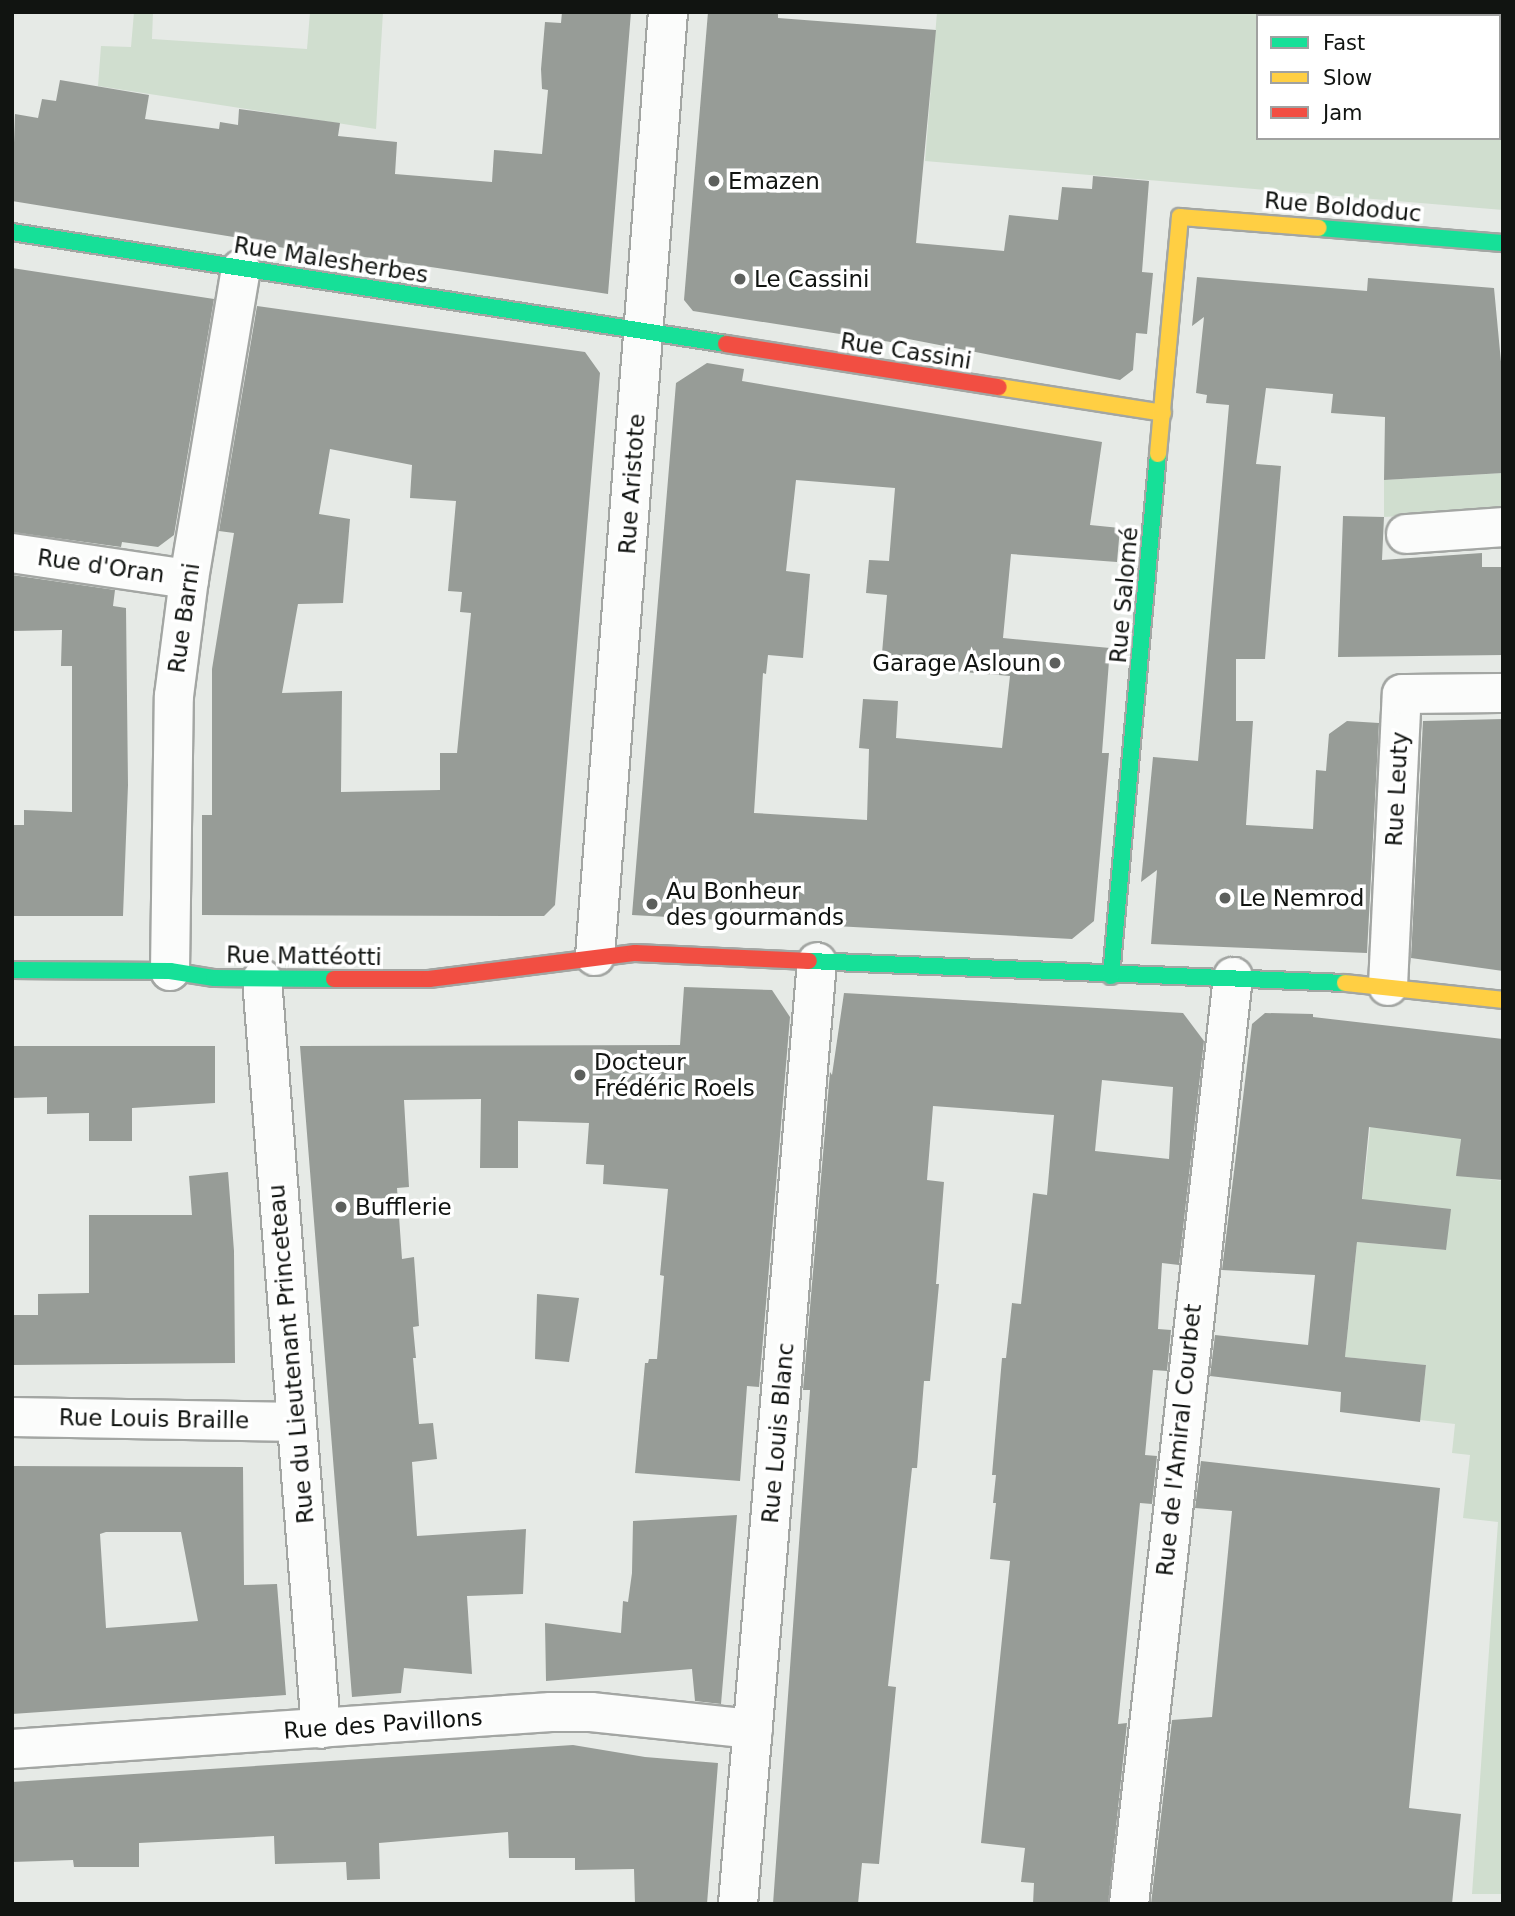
<!DOCTYPE html>
<html>
<head>
<meta charset="utf-8">
<style>
	body { margin:0 }
	#map { position:relative; width:1515px; height:1916px; overflow:hidden; background:#e6eae6; font-family:"DejaVu Sans",sans-serif }
	div>[style] { position:absolute }
	.green>* { inset:0; background:#d0decf }
	.building>* { inset:0; background:#979c97 }
	.roads { filter:drop-shadow(2px 0 #a3a6a3) drop-shadow(-2px 0 #a3a6a3) drop-shadow(0 2px #a3a6a3) drop-shadow(0 -2px #a3a6a3) }
	.street>* { height:38px; margin:-19px; padding:0 19px; transform-origin:19px; border-radius:19px; background:#fbfcfb }
	.fast>* { height:16px; margin:-8px; padding:0 8px; transform-origin:8px; border-radius:8px; background:#16e098 }
	.slow>* { height:16px; margin:-8px; padding:0 8px; transform-origin:8px; border-radius:8px; background:#ffcf43 }
	.jam>* { height:16px; margin:-8px; padding:0 8px; transform-origin:8px; border-radius:8px; background:#f24e42 }
	.dots>* { width:19px; height:19px; translate:-50% -50%; box-sizing:border-box; border:4px solid #fff; border-radius:50% }
	span { translate:-50% -50%; white-space:nowrap; text-align:center; line-height:1.15; -webkit-text-stroke:7px #fff; paint-order:stroke }
	.poi-label { font-size:23px; color:#111411 }
	.left { translate:0 -50%; text-align:left }
	.right { translate:-100% -50%; text-align:right }
	.street-label { font-size:23px; color:#111411 }
	.frame { position:absolute; inset:0; border:14px solid #111411; pointer-events:none }
	.legend { position:absolute; left:1256px; top:14px; width:245px; height:126px; box-sizing:border-box; background:#fff; border:2px solid #a0a1a0; margin:0; padding:9px 12px; list-style:none; font-size:21px; color:#111411 }
	.legend li { display:flex; align-items:center; gap:14px; height:35px }
	.legend b { width:35px; border:2px solid #a0a1a0 }
</style>
</head>
<body>
<div id="map">
	<div class="green">
		<i style="clip-path:polygon(134px 12px,153px 12px,152px 39px,307px 49px,310px 12px,383px 12px,376px 129px,98px 86px,101px 46px,131px 47px)"></i>
		<i style="clip-path:polygon(evenodd,937px 12px,1503px 12px,1503px 210px,925px 161px,937px 12px,1258px 16px,1499px 16px,1499px 138px,1258px 138px,1258px 16px)"></i>
		<i style="clip-path:polygon(1503px 473px,1503px 510px,1384px 517px,1384px 480px)"></i>
		<i style="clip-path:polygon(1375px 1083px,1399px 1131px,1429px 1135px,1432px 1115px,1463px 1119px,1459px 1157px,1488px 1179px,1503px 1181px,1503px 1894px,1472px 1894px,1498px 1522px,1463px 1518px,1470px 1455px,1452px 1453px,1455px 1424px,1420px 1420px,1426px 1365px,1345px 1357px,1357px 1242px,1445px 1250px,1450px 1215px,1419px 1205px,1362px 1203px)"></i>
	</div>
	<div class="building">
		<i style="clip-path:polygon(562px 12px,631px 12px,608px 294px,312px 249px,312px 253px,251px 242px,252px 240px,12px 201px,15px 114px,38px 118px,42px 99px,56px 101px,60px 80px,149px 95px,145px 119px,219px 129px,220px 122px,238px 125px,239px 109px,340px 123px,338px 136px,397px 142px,395px 174px,492px 182px,494px 150px,542px 154px,548px 90px,542px 89px,541px 69px,545px 22px,561px 23px)"></i>
		<i style="clip-path:polygon(708px 12px,778px 12px,778px 18px,936px 30px,916px 243px,1004px 251px,1009px 215px,1058px 220px,1062px 187px,1092px 189px,1093px 176px,1149px 181px,1142px 272px,1153px 273px,1147px 334px,1136px 333px,1133px 370px,1120px 380px,898px 337px,897px 343px,693px 311px,684px 300px)"></i>
		<i style="clip-path:polygon(12px 268px,214px 299px,174px 535px,158px 547px,122px 542px,121px 547px,12px 532px)"></i>
		<i style="clip-path:polygon(1197px 277px,1367px 291px,1368px 278px,1494px 288px,1503px 383px,1503px 473px,1384px 480px,1385px 417px,1331px 413px,1333px 394px,1266px 388px,1256px 464px,1281px 466px,1265px 659px,1236px 659px,1236px 721px,1253px 721px,1246px 825px,1313px 829px,1316px 770px,1326px 771px,1329px 734px,1347px 721px,1379px 723px,1367px 953px,1151px 944px,1157px 870px,1141px 882px,1153px 757px,1198px 761px,1229px 405px,1206px 403px,1207px 395px,1196px 393px,1204px 317px,1192px 326px)"></i>
		<i style="clip-path:polygon(evenodd,257px 306px,585px 352px,600px 373px,555px 905px,544px 916px,202px 915px,202px 815px,212px 815px,212px 669px,234px 533px,219px 531px,257px 306px,330px 449px,412px 465px,410px 498px,456px 501px,448px 591px,462px 592px,460px 612px,471px 613px,457px 753px,440px 753px,440px 790px,341px 792px,342px 691px,282px 693px,298px 604px,343px 603px,350px 519px,319px 514px,330px 449px)"></i>
		<i style="clip-path:polygon(evenodd,707px 363px,744px 369px,742px 381px,1102px 442px,1090px 525px,1120px 528px,1117px 562px,1011px 554px,1003px 638px,1110px 648px,1102px 753px,1109px 753px,1094px 921px,1072px 939px,632px 915px,676px 383px,707px 363px,796px 480px,895px 488px,889px 561px,869px 560px,866px 593px,887px 595px,881px 665px,1010px 676px,1002px 748px,896px 738px,898px 701px,863px 699px,859px 748px,869px 749px,867px 820px,754px 813px,763px 673px,766px 674px,768px 655px,803px 658px,810px 574px,786px 571px,796px 480px)"></i>
		<i style="clip-path:polygon(1343px 516px,1384px 517px,1382px 560px,1482px 553px,1482px 567px,1503px 567px,1503px 655px,1338px 657px)"></i>
		<i style="clip-path:polygon(12px 575px,115px 590px,113px 606px,126px 608px,128px 785px,123px 916px,12px 916px,12px 825px,24px 825px,24px 810px,72px 812px,72px 666px,61px 666px,62px 630px,12px 631px)"></i>
		<i style="clip-path:polygon(1503px 719px,1503px 971px,1411px 958px,1423px 721px)"></i>
		<i style="clip-path:polygon(684px 987px,772px 990px,790px 1017px,759px 1387px,747px 1386px,740px 1481px,635px 1473px,645px 1363px,648px 1363px,649px 1359px,657px 1359px,664px 1276px,660px 1275px,668px 1189px,603px 1184px,604px 1165px,586px 1164px,589px 1123px,518px 1121px,518px 1168px,480px 1168px,481px 1099px,404px 1100px,409px 1187px,397px 1188px,402px 1259px,414px 1257px,419px 1326px,413px 1327px,416px 1358px,413px 1358px,419px 1424px,433px 1423px,437px 1459px,412px 1462px,417px 1536px,526px 1529px,523px 1594px,467px 1596px,472px 1674px,404px 1668px,401px 1693px,352px 1697px,300px 1046px,680px 1045px)"></i>
		<i style="clip-path:polygon(evenodd,844px 993px,1183px 1013px,1204px 1041px,1179px 1265px,1162px 1263px,1158px 1329px,1171px 1330px,1167px 1371px,1153px 1370px,1145px 1455px,1157px 1456px,1152px 1504px,1140px 1503px,1118px 1724px,1127px 1723px,1108px 1904px,1033px 1904px,1034px 1883px,1021px 1882px,1025px 1848px,981px 1843px,1010px 1561px,990px 1559px,996px 1503px,993px 1503px,996px 1475px,992px 1475px,1002px 1358px,1006px 1358px,1012px 1303px,1021px 1304px,1033px 1193px,1047px 1195px,1054px 1115px,933px 1106px,927px 1180px,944px 1182px,936px 1284px,939px 1284px,930px 1381px,924px 1381px,917px 1468px,912px 1468px,888px 1686px,896px 1687px,879px 1864px,862px 1863px,858px 1904px,773px 1904px,810px 1390px,803px 1390px,830px 1072px,832px 1075px,844px 993px,1102px 1080px,1173px 1087px,1169px 1159px,1095px 1151px,1102px 1080px)"></i>
		<i style="clip-path:polygon(1265px 1013px,1313px 1014px,1313px 1017px,1503px 1039px,1503px 1180px,1456px 1176px,1461px 1139px,1369px 1127px,1362px 1199px,1451px 1209px,1446px 1250px,1357px 1242px,1345px 1357px,1426px 1365px,1420px 1422px,1340px 1412px,1341px 1392px,1210px 1376px,1215px 1335px,1308px 1345px,1315px 1275px,1222px 1270px,1252px 1024px)"></i>
		<i style="clip-path:polygon(12px 1046px,215px 1046px,215px 1103px,132px 1108px,132px 1141px,89px 1141px,89px 1113px,47px 1114px,47px 1097px,12px 1098px)"></i>
		<i style="clip-path:polygon(228px 1172px,234px 1251px,235px 1363px,12px 1365px,12px 1315px,38px 1315px,38px 1294px,89px 1293px,89px 1215px,192px 1215px,189px 1176px)"></i>
		<i style="clip-path:polygon(537px 1294px,579px 1298px,569px 1362px,535px 1359px)"></i>
		<i style="clip-path:polygon(1201px 1461px,1440px 1488px,1409px 1808px,1461px 1814px,1452px 1904px,1151px 1904px,1172px 1720px,1212px 1717px,1232px 1511px,1195px 1508px)"></i>
		<i style="clip-path:polygon(evenodd,12px 1466px,243px 1467px,244px 1585px,277px 1584px,286px 1695px,12px 1714px,12px 1466px,106px 1532px,181px 1532px,198px 1621px,106px 1628px,100px 1534px,106px 1532px)"></i>
		<i style="clip-path:polygon(737px 1515px,721px 1704px,695px 1701px,692px 1669px,546px 1681px,545px 1623px,621px 1633px,623px 1601px,628px 1602px,632px 1573px,633px 1521px)"></i>
		<i style="clip-path:polygon(573px 1745px,645px 1757px,718px 1763px,707px 1904px,635px 1904px,634px 1869px,575px 1870px,575px 1858px,509px 1858px,508px 1832px,379px 1843px,380px 1879px,347px 1880px,346px 1862px,275px 1864px,274px 1836px,139px 1843px,139px 1867px,74px 1867px,73px 1860px,12px 1862px,12px 1782px)"></i>
	</div>
	<div class="roads">
		<div class="street">
			<i style="left:1406px;top:534px;width:97px;rotate:-4.1deg"></i>
			<i style="left:12px;top:553px;width:179px;rotate:8.4deg"></i>
			<i style="left:595px;top:956px;width:947px;rotate:-85.58deg"></i>
			<i style="left:170px;top:971px;width:275px;rotate:-89.2deg"></i>
			<i style="left:174px;top:696px;width:118px;rotate:-82.7deg"></i>
			<i style="left:189px;top:579px;width:314px;rotate:-80.5deg"></i>
			<i style="left:262px;top:979px;width:752px;rotate:85.5deg"></i>
			<i style="left:1388px;top:986px;width:292px;rotate:-87.3deg"></i>
			<i style="left:1402px;top:694px;width:101px;rotate:-0.6deg"></i>
			<i style="left:12px;top:1417px;width:283px;rotate:1deg"></i>
			<i style="left:12px;top:1749px;width:540px;rotate:-3.93deg"></i>
			<i style="left:551px;top:1712px;width:40px"></i>
			<i style="left:591px;top:1712px;width:163px;rotate:6deg"></i>
			<i style="left:738px;top:1904px;width:945px;rotate:-85.21deg"></i>
			<i style="left:1129px;top:1904px;width:933px;rotate:-83.6deg"></i>
		</div>
		<div class="fast">
			<i style="left:1319px;top:228px;width:185px;rotate:4.7deg"></i>
			<i style="left:12px;top:232px;width:723px;rotate:8.91deg"></i>
			<i style="left:809px;top:961px;width:536px;rotate:2.35deg"></i>
			<i style="left:12px;top:970px;width:158px;rotate:0.4deg"></i>
			<i style="left:170px;top:971px;width:45px;rotate:9deg"></i>
			<i style="left:214px;top:978px;width:120px;rotate:0.5deg"></i>
			<i style="left:1111px;top:976px;width:524px;rotate:-84.86deg"></i>
		</div>
		<div class="slow">
			<i style="left:999px;top:387px;width:166px;rotate:9deg"></i>
			<i style="left:1158px;top:454px;width:238px;rotate:-84.7deg"></i>
			<i style="left:1180px;top:217px;width:139px;rotate:4.5deg"></i>
			<i style="left:1345px;top:983px;width:159px;rotate:6.1deg"></i>
		</div>
		<div class="jam">
			<i style="left:726px;top:344px;width:276px;rotate:9deg"></i>
			<i style="left:334px;top:979px;width:95px"></i>
			<i style="left:429px;top:979px;width:208px;rotate:-7.2deg"></i>
			<i style="left:635px;top:953px;width:174px;rotate:2.6deg"></i>
		</div>
	</div>
	<div class="dots">
		<i style="left:714px;top:181px;background:#5c5f5c"></i>
		<i style="left:740px;top:279px;background:#5c5f5c"></i>
		<i style="left:1055px;top:663px;background:#5c5f5c"></i>
		<i style="left:1225px;top:898px;background:#5c5f5c"></i>
		<i style="left:652px;top:904px;background:#5c5f5c"></i>
		<i style="left:580px;top:1075px;background:#5c5f5c"></i>
		<i style="left:341px;top:1207px;background:#5c5f5c"></i>
	</div>
	<div class="poi-label">
		<span class="left" style="left:728px;top:181px">Emazen</span>
		<span class="left" style="left:754px;top:279px">Le Cassini</span>
		<span class="right" style="left:1041px;top:663px">Garage Asloun</span>
		<span class="left" style="left:666px;top:904px">Au Bonheur<br>des gourmands</span>
		<span class="left" style="left:1239px;top:898px">Le Nemrod</span>
		<span class="left" style="left:594px;top:1075px">Docteur<br>Frédéric Roels</span>
		<span class="left" style="left:355px;top:1207px">Bufflerie</span>
	</div>
	<div class="street-label">
		<span style="left:1343px;top:207px;rotate:5deg">Rue Boldoduc</span>
		<span style="left:331px;top:260px;rotate:9deg">Rue Malesherbes</span>
		<span style="left:906px;top:351px;rotate:9deg">Rue Cassini</span>
		<span style="left:632px;top:484px;rotate:-86deg">Rue Aristote</span>
		<span style="left:101px;top:566px;rotate:8deg">Rue d'Oran</span>
		<span style="left:1124px;top:595px;rotate:-85deg">Rue Salomé</span>
		<span style="left:184px;top:618px;rotate:-82deg">Rue Barni</span>
		<span style="left:1397px;top:789px;rotate:-87deg">Rue Leuty</span>
		<span style="left:304px;top:956px;rotate:1deg">Rue Mattéotti</span>
		<span style="left:291px;top:1354px;rotate:-95deg">Rue du Lieutenant Princeteau</span>
		<span style="left:154px;top:1419px;rotate:1deg">Rue Louis Braille</span>
		<span style="left:778px;top:1433px;rotate:-85deg">Rue Louis Blanc</span>
		<span style="left:1179px;top:1440px;rotate:-84deg">Rue de l'Amiral Courbet</span>
		<span style="left:383px;top:1724px;rotate:-4deg">Rue des Pavillons</span>
	</div>
	<div class="frame"></div>
	<ul class="legend">
	<li><b style="height:9px;background:#16e098"></b>Fast</li>
	<li><b style="height:9px;background:#ffcf43"></b>Slow</li>
	<li><b style="height:9px;background:#f24e42"></b>Jam</li>
	</ul>
</div>
</body>
</html>
